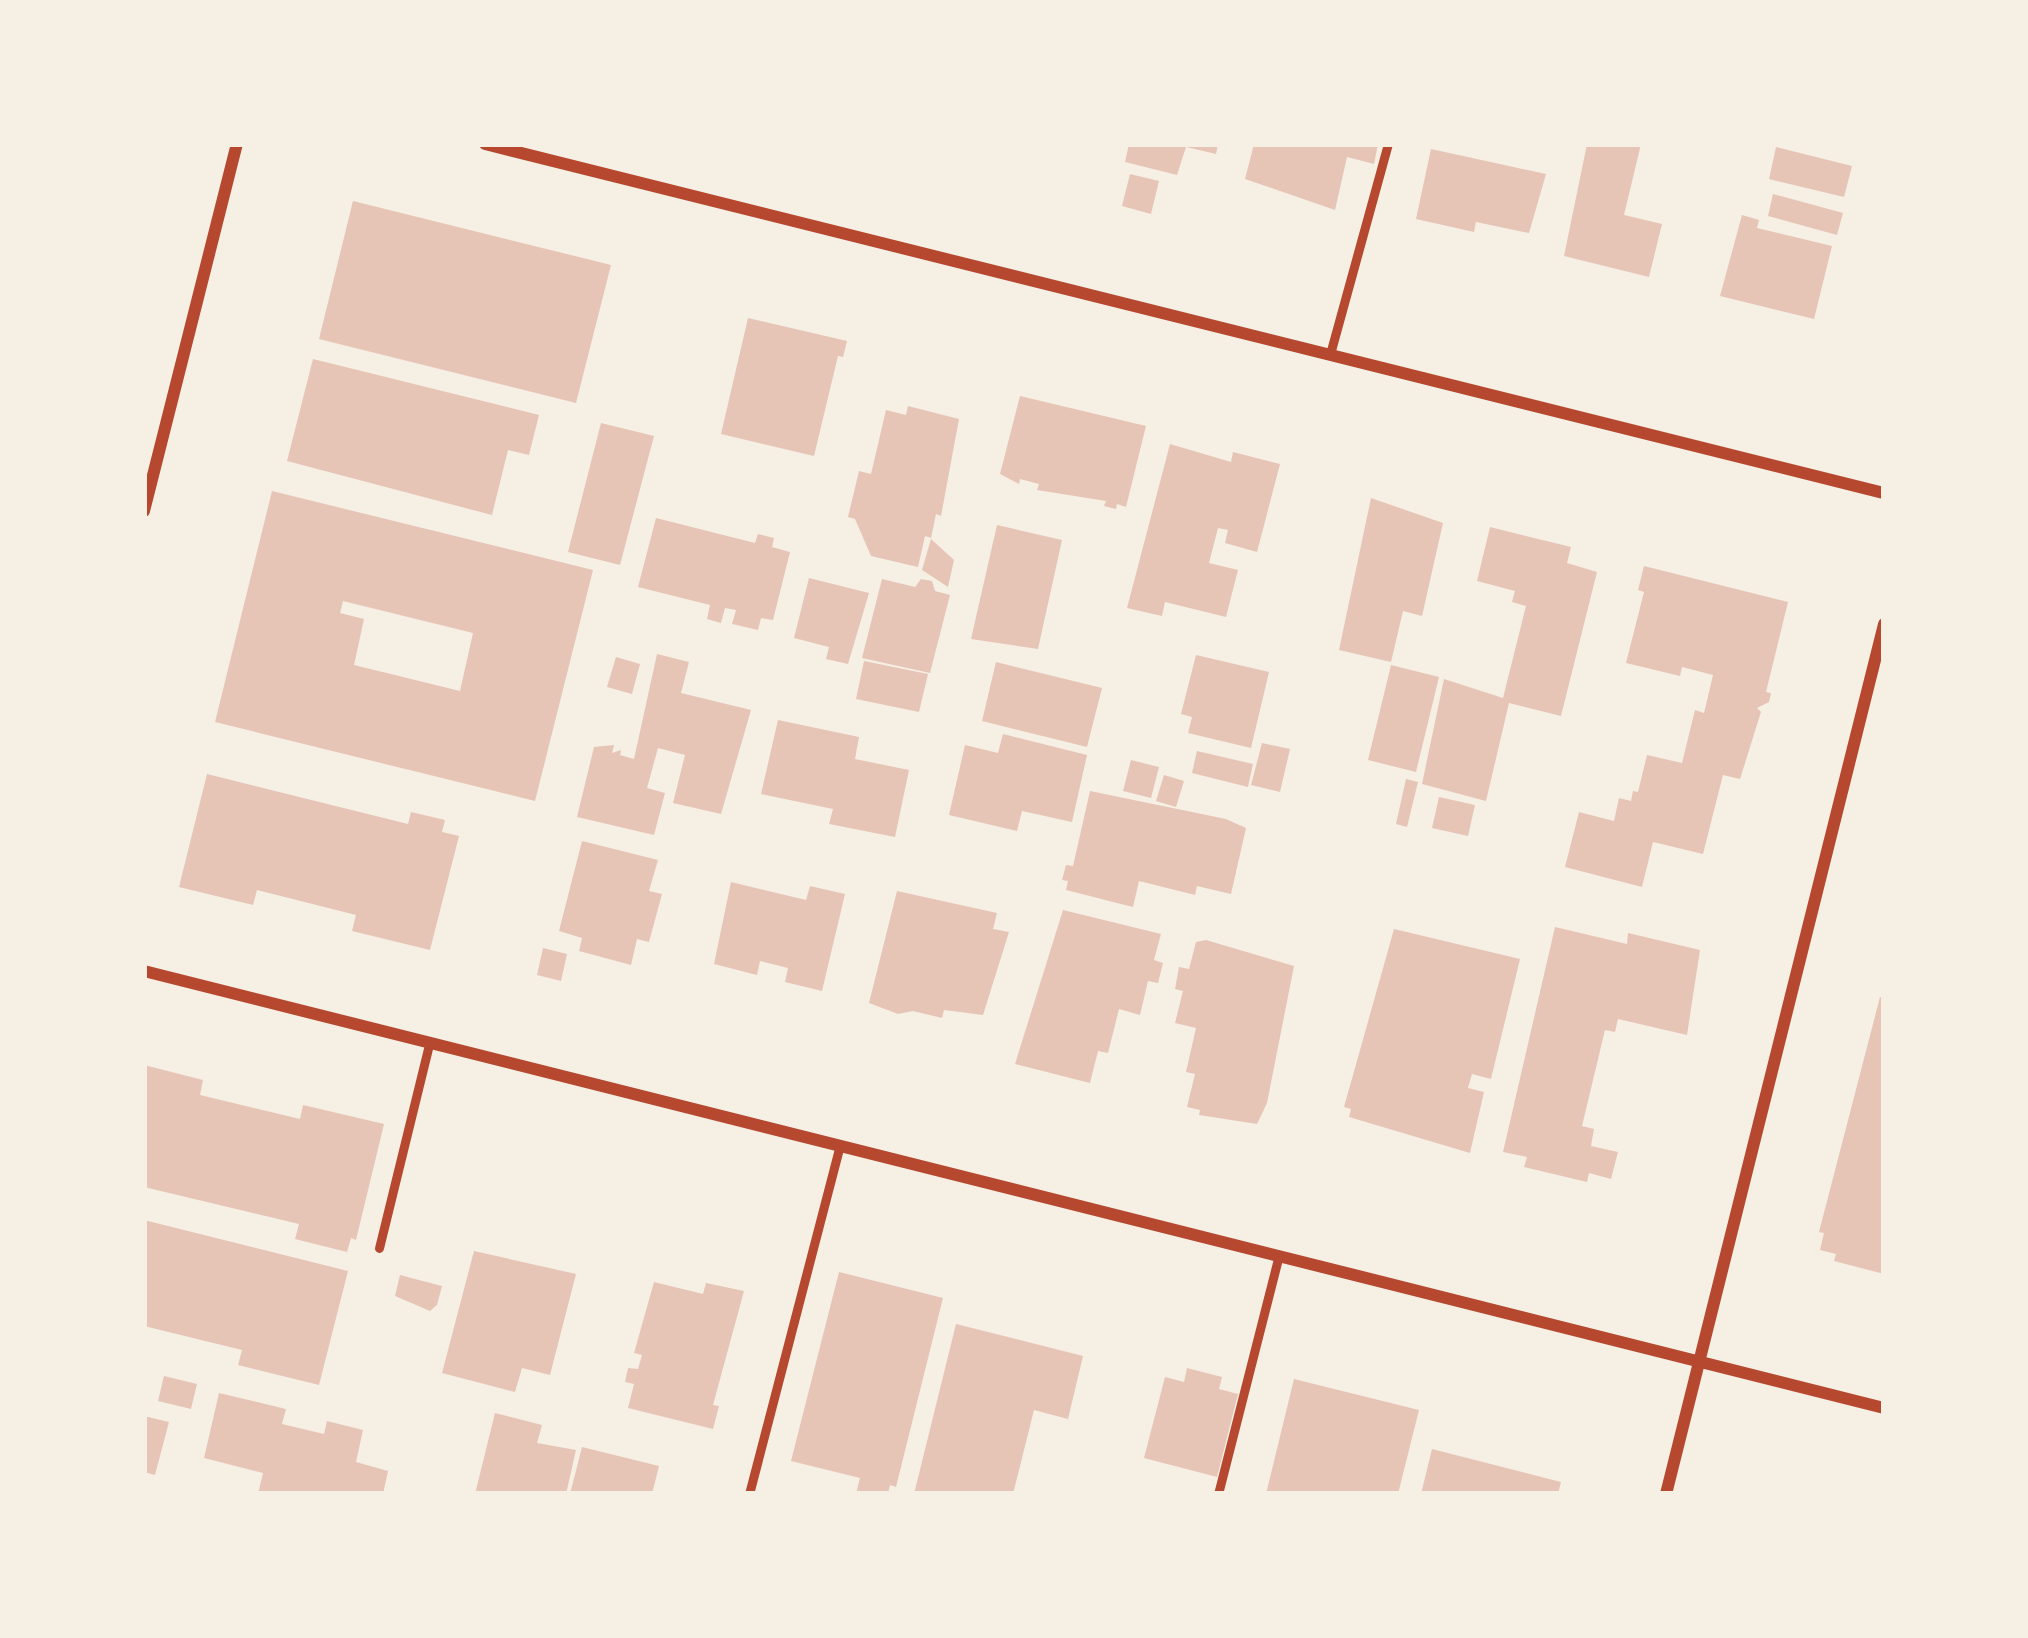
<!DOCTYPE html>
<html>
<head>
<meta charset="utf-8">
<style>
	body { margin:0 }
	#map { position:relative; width:2028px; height:1638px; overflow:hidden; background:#f6efe4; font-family:Lora,serif }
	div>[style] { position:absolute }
	.building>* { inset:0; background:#e6c5b7 }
	.service>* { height:9px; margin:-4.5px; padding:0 4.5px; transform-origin:4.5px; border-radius:4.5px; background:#b5482f }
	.minor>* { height:12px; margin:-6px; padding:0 6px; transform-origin:6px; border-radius:6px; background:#b5482f }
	span { translate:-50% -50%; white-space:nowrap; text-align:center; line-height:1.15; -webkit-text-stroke:12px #f6efe4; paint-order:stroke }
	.frame { position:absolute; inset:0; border:147px solid #f6efe4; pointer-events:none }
</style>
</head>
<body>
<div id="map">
	<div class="building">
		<i style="clip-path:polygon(1129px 144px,1218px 144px,1216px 154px,1186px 147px,1177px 175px,1125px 162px)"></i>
		<i style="clip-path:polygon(1254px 144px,1378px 144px,1374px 164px,1347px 157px,1335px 210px,1245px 179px)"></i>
		<i style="clip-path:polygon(1587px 144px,1641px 144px,1624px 215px,1662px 224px,1649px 277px,1564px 256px)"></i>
		<i style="clip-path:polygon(1776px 147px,1852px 166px,1844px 197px,1769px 179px)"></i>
		<i style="clip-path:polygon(1431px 149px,1546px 174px,1529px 233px,1476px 222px,1474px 232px,1416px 219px)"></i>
		<i style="clip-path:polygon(1130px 174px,1159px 181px,1151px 214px,1122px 206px)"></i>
		<i style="clip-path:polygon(1773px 194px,1843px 213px,1837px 235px,1768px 216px)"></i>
		<i style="clip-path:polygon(353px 201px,611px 265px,576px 403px,319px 339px)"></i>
		<i style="clip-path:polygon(1742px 215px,1759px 220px,1757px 228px,1832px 246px,1814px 319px,1720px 296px)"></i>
		<i style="clip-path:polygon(748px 318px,847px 341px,843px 357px,838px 356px,814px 456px,721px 434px)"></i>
		<i style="clip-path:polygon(313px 359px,539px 415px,529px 455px,508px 450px,492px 515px,287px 461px)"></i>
		<i style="clip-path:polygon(1020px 396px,1146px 426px,1126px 507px,1117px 504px,1116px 509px,1104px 506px,1106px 501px,1037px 490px,1039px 484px,1020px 479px,1019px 484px,1000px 474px)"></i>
		<i style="clip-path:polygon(908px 406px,959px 419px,941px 516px,936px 514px,931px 538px,925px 536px,918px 567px,871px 556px,855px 519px,848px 517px,859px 471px,871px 474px,886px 410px,906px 415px)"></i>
		<i style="clip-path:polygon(601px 423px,654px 436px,620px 565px,568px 552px)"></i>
		<i style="clip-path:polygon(1170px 444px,1231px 462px,1233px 452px,1280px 464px,1257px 552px,1225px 543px,1228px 530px,1218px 528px,1209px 563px,1238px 570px,1226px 617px,1165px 602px,1162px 616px,1127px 608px)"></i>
		<i style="clip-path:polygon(evenodd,272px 491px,593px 570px,535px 801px,215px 722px,272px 491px,343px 601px,473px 633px,460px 691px,354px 665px,364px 619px,340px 613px,343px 601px)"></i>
		<i style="clip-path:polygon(1371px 498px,1443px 523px,1422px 616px,1403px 611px,1391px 662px,1339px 650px)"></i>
		<i style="clip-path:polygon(656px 518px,755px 543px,758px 534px,774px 538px,772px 547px,790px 552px,773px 620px,761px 618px,758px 630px,732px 624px,736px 610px,725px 608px,721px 623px,707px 619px,710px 605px,638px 587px)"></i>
		<i style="clip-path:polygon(997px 525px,1062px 540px,1038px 649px,971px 639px)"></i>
		<i style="clip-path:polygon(1490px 527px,1571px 547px,1567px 563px,1597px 572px,1561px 716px,1509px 703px,1486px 801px,1422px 784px,1444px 679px,1503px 698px,1526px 606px,1512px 602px,1515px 591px,1477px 581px)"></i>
		<i style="clip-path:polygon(931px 539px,954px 560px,948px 587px,922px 570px)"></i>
		<i style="clip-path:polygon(1644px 566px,1788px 602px,1766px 692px,1771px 693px,1769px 702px,1757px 708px,1761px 712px,1740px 779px,1723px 775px,1703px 854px,1653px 842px,1642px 887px,1565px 867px,1579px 812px,1614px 821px,1619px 798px,1631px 801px,1633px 791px,1638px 792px,1647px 755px,1682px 763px,1695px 710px,1704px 713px,1713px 675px,1682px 667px,1680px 676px,1626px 663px,1644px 592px,1638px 590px)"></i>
		<i style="clip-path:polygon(809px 578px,869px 593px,848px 664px,826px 659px,829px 647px,794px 638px)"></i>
		<i style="clip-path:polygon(882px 579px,915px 587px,921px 579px,932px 581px,935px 591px,950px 595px,930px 673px,862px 658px)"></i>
		<i style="clip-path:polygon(657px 654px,689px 662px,681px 693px,751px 710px,721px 814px,673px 803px,685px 755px,658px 748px,647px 788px,665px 793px,654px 835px,577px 817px,594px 747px,614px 745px,612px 753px,621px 750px,620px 755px,634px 759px)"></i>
		<i style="clip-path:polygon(1196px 655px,1269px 672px,1251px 748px,1188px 733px,1192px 717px,1181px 714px)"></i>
		<i style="clip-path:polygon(616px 657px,640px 664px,632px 694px,607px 687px)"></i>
		<i style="clip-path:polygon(864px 661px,928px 674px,919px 712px,856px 699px)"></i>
		<i style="clip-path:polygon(996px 662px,1102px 688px,1087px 747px,982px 721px)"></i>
		<i style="clip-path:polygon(1391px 665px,1439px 677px,1416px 772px,1368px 760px)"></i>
		<i style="clip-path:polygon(778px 720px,859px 737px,855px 759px,909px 770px,895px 837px,829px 824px,833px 809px,761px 794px)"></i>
		<i style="clip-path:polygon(1003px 734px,1087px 755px,1072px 822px,1022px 811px,1017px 831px,949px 815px,965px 745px,998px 753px)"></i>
		<i style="clip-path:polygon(1262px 743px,1290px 749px,1280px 792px,1251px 785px)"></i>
		<i style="clip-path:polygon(1197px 751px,1253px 764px,1248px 787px,1192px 773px)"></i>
		<i style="clip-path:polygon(1131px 760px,1159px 767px,1151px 798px,1123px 791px)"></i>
		<i style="clip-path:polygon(207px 774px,408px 824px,411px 812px,445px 820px,442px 832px,459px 836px,430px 950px,352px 931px,356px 915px,257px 890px,253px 905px,179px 887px)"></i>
		<i style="clip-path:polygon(1164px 775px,1184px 781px,1176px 807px,1156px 801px)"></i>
		<i style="clip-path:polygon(1406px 779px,1418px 782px,1407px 827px,1396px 824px)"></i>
		<i style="clip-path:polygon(1090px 791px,1226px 819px,1246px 828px,1231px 894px,1197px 886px,1195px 895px,1139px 881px,1133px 907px,1066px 890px,1068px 881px,1062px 880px,1066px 865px,1073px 866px)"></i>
		<i style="clip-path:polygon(1439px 797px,1475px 805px,1468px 836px,1432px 828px)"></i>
		<i style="clip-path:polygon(582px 841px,658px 860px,649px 891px,662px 894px,649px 942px,637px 939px,631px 965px,579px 951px,582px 938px,559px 931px)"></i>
		<i style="clip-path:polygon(731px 882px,806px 900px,810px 886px,845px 894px,822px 991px,785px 982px,788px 968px,760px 961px,757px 975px,714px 964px)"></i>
		<i style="clip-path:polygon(897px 891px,997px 913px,993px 929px,1009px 932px,983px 1015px,944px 1010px,942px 1018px,913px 1011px,898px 1014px,869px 1003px)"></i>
		<i style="clip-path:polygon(1063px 910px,1161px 934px,1154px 960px,1163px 963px,1158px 983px,1148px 981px,1140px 1015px,1119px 1009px,1108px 1053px,1098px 1051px,1090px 1083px,1015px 1064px)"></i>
		<i style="clip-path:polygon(1555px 927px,1627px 944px,1628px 933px,1700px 950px,1687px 1035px,1618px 1019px,1615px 1032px,1605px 1030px,1582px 1126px,1594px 1129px,1591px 1146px,1618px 1152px,1611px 1179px,1589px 1173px,1587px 1182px,1524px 1167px,1527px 1157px,1503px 1152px)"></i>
		<i style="clip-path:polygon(1394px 929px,1520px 959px,1491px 1079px,1472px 1074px,1468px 1088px,1484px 1092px,1470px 1153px,1349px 1117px,1351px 1109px,1344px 1107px)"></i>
		<i style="clip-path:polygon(1206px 940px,1294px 966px,1267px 1103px,1257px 1124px,1199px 1115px,1200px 1110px,1187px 1107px,1195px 1074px,1186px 1072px,1196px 1028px,1175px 1023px,1183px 991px,1175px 989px,1179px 967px,1189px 969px,1196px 942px)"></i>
		<i style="clip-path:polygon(543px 948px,567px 954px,561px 981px,537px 975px)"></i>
		<i style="clip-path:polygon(1880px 997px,1884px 998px,1884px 1274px,1834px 1261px,1836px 1254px,1820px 1250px,1824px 1233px,1819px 1232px)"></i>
		<i style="clip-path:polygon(144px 1065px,203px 1080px,200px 1095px,300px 1119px,303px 1105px,384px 1124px,356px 1240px,351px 1238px,347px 1252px,295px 1239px,299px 1224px,144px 1187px)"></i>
		<i style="clip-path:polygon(144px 1220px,348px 1271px,319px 1385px,238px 1365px,242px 1350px,144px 1326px)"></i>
		<i style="clip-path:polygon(474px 1251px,576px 1274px,550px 1375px,522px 1368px,515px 1392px,442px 1373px)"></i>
		<i style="clip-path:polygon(839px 1272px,943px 1298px,896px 1487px,890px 1485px,888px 1494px,856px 1494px,860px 1478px,791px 1461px)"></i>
		<i style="clip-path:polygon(400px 1275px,442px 1286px,437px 1305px,430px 1311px,395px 1296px)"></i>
		<i style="clip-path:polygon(654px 1282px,703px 1294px,706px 1283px,744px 1291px,713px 1405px,719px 1406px,713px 1429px,628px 1408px,634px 1384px,625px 1382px,628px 1368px,638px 1369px,642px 1355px,634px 1353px)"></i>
		<i style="clip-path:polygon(956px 1324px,1083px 1356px,1068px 1419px,1034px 1410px,1013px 1494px,914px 1494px)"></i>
		<i style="clip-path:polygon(1187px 1368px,1222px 1377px,1219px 1389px,1238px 1394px,1217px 1477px,1144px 1458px,1165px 1377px,1184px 1382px)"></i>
		<i style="clip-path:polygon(164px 1376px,197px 1384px,191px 1409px,158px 1401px)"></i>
		<i style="clip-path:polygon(1294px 1379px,1419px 1410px,1398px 1494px,1266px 1494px)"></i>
		<i style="clip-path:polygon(219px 1393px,286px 1409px,282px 1424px,324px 1434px,327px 1421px,363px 1430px,356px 1462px,388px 1471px,383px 1494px,258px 1494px,263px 1473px,204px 1458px)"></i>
		<i style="clip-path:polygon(495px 1413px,542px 1425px,537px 1443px,576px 1450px,566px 1494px,475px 1494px)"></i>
		<i style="clip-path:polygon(144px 1416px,169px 1422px,155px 1475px,144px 1472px)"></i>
		<i style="clip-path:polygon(582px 1447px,659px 1466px,652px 1494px,570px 1494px)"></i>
		<i style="clip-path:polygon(1432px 1449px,1561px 1482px,1558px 1494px,1421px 1494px)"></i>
	</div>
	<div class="service">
		<i style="left:1330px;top:354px;width:218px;rotate:-74.6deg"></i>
		<i style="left:379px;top:1248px;width:209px;rotate:-76.2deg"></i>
		<i style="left:749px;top:1494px;width:358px;rotate:-75.4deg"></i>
		<i style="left:1218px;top:1494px;width:244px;rotate:-75.7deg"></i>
	</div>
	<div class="minor">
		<i style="left:485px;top:144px;width:1442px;rotate:14.01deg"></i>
		<i style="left:144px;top:511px;width:379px;rotate:-75.8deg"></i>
		<i style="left:144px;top:971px;width:1794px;rotate:14.1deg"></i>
		<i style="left:1666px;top:1494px;width:897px;rotate:-75.93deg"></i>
	</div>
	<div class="frame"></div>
</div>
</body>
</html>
